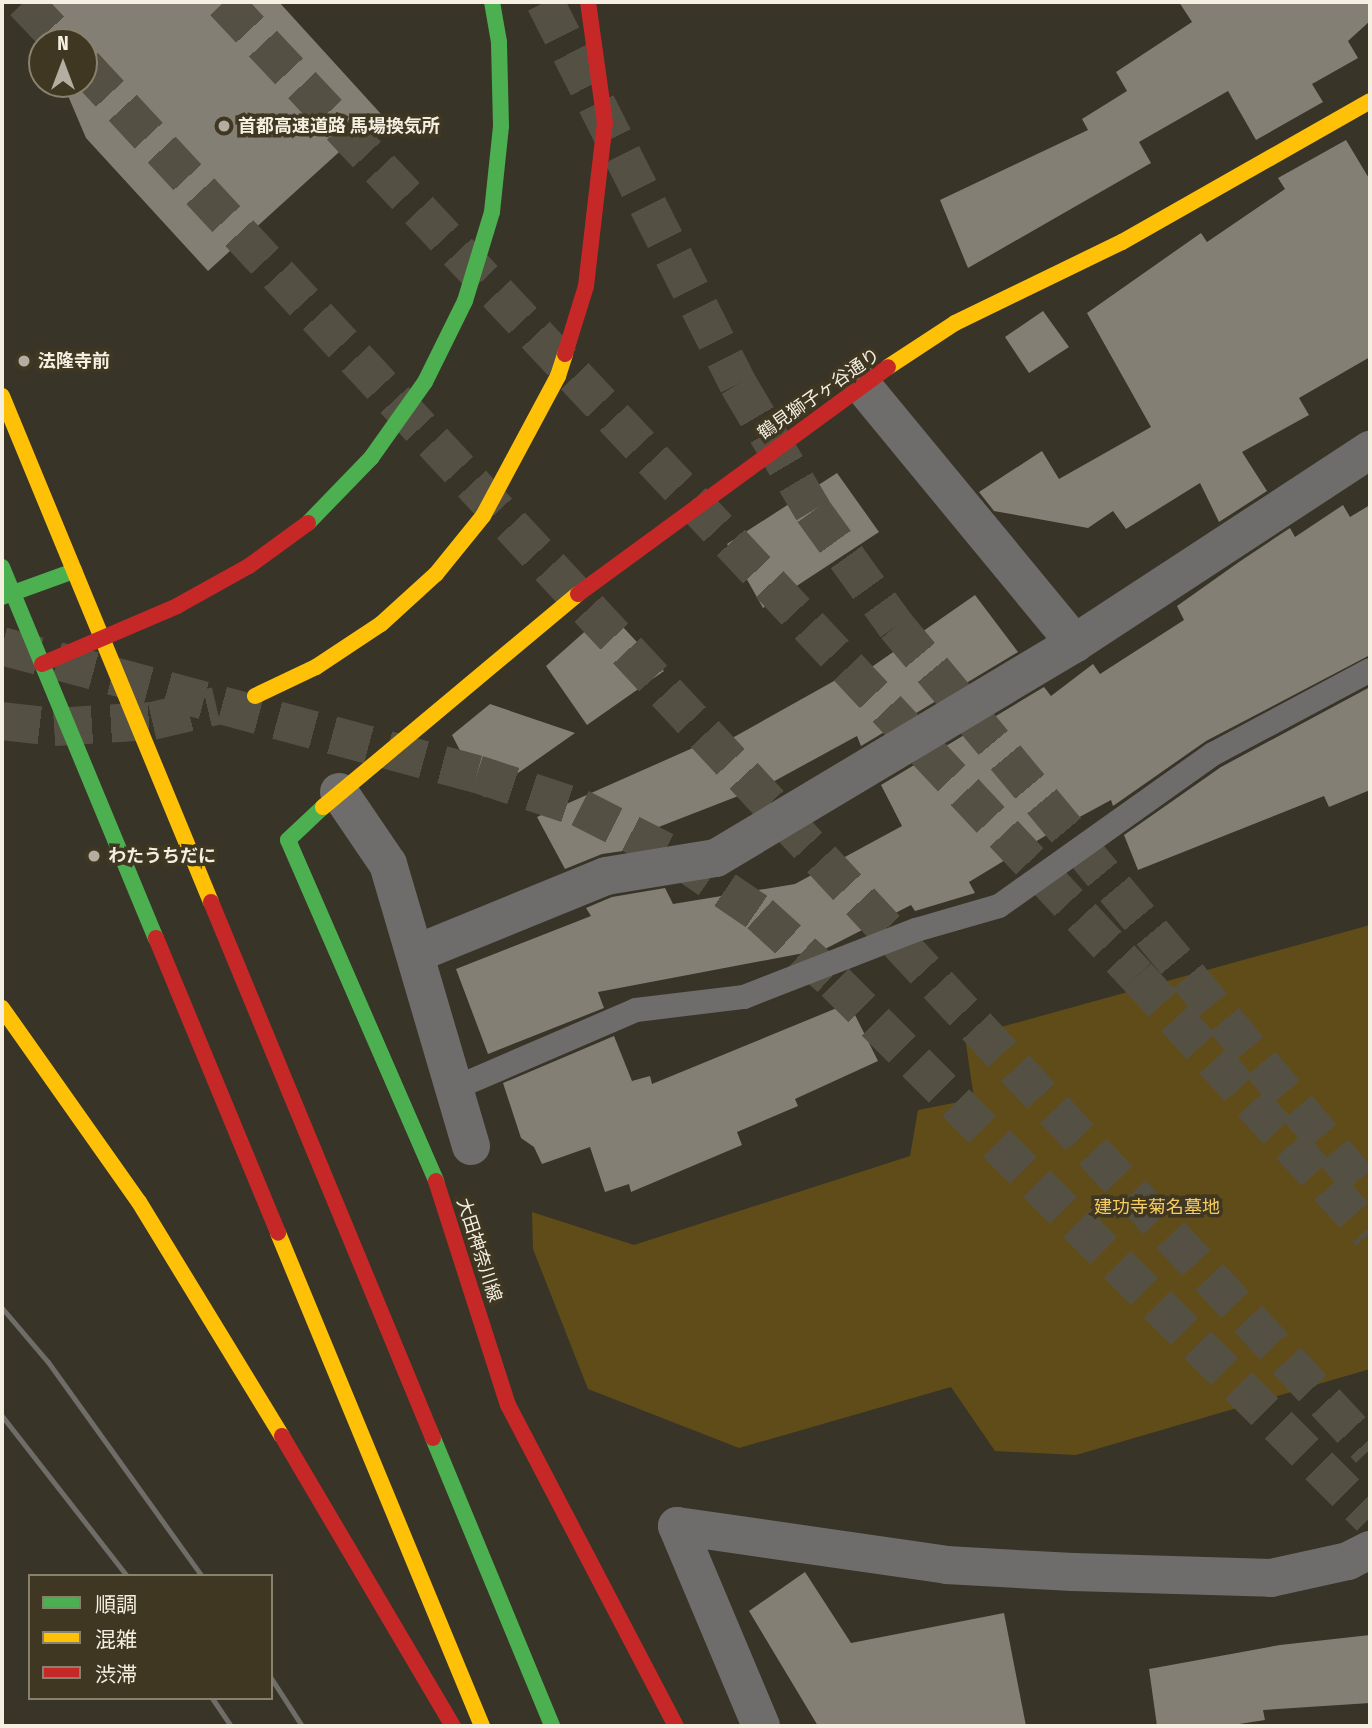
<!DOCTYPE html>
<html>
<head>
<meta charset="utf-8">
<style>
	body { margin:0 }
	#map { position:relative; width:1372px; height:1728px; overflow:hidden; background:#383428; font-family:"Fira Sans Condensed","Noto Sans JP",sans-serif }
	div>[style] { position:absolute }
	.green>* { inset:0; background:#5f4c18 }
	.building>* { inset:0; background:#837f74 }
	.highway-tunnel>* { height:38px; margin-top:-19px; transform-origin:0; background:repeating-linear-gradient(90deg,#545044 0 38px,transparent 0 57px) }
	.lane>* { height:24px; margin:-12px; padding:0 12px; transform-origin:12px; border-radius:12px; background:#6f6d6c }
	.street>* { height:38px; margin:-19px; padding:0 19px; transform-origin:19px; border-radius:19px; background:#6f6d6c }
	.fast>* { height:16px; margin:-8px; padding:0 8px; transform-origin:8px; border-radius:8px; background:#4caf50 }
	.slow>* { height:16px; margin:-8px; padding:0 8px; transform-origin:8px; border-radius:8px; background:#ffc107 }
	.jam>* { height:16px; margin:-8px; padding:0 8px; transform-origin:8px; border-radius:8px; background:#c62828 }
	.rail>* { height:5px; margin:-2.5px; padding:0 2.5px; transform-origin:2.5px; border-radius:2.5px; background:#6f6d68 }
	.dots>* { width:19px; height:19px; translate:-50% -50%; box-sizing:border-box; border:4px solid #3f3721; border-radius:50% }
	span { translate:-50% -50%; white-space:nowrap; text-align:center; line-height:1.15; -webkit-text-stroke:7px #3f3721; paint-order:stroke }
	.poi-label { font-size:18px; color:#f5efe2; font-weight:700 }
	.left { translate:0 -50%; text-align:left }
	.street-label { font-size:18px; color:#f5efe2 }
	.park-label { font-size:18px; color:#f7cd61 }
	.frame { position:absolute; inset:0; border:4px solid #f5efe2; pointer-events:none }
	.legend { position:absolute; left:28px; top:1574px; width:245px; height:126px; box-sizing:border-box; background:#3f3721; border:2px solid #88816e; margin:0; padding:9px 12px; list-style:none; font-size:21px; color:#f5efe2 }
	.legend li { display:flex; align-items:center; gap:14px; height:35px }
	.legend b { width:35px; border:2px solid #88816e }
	.north { position:absolute; left:28px; top:28px; width:70px; height:70px; box-sizing:border-box; background:#3f3721; border:2px solid #88816e; border-radius:50%; rotate:0deg; font-size:19px; font-weight:700; line-height:28px; text-align:center; color:#f5efe2 }
	.north::after { content:''; display:block; margin:auto; width:24px; height:32px; background:#b3aea1; clip-path:polygon(50% 0,100% 100%,50% 72%,0 100%) }
</style>
</head>
<body>
<div id="map">
	<div class="green">
		<i style="clip-path:polygon(1370px 925px,1370px 1369px,1076px 1455px,995px 1451px,951px 1387px,739px 1448px,588px 1389px,533px 1249px,532px 1212px,634px 1245px,910px 1156px,918px 1110px,974px 1099px,965px 1037px)"></i>
	</div>
	<div class="building">
		<i style="clip-path:polygon(28px 2px,279px 2px,381px 114px,208px 271px,86px 138px,63px 84px,84px 84px,84px 42px,45px 42px)"></i>
		<i style="clip-path:polygon(1179px 2px,1370px 2px,1370px 21px,1348px 41px,1358px 58px,1312px 84px,1323px 102px,1256px 140px,1228px 91px,1139px 142px,1151px 163px,968px 268px,940px 200px,1088px 130px,1082px 119px,1127px 91px,1116px 72px,1192px 22px)"></i>
		<i style="clip-path:polygon(1346px 140px,1370px 180px,1370px 357px,1299px 398px,1309px 415px,1242px 452px,1267px 491px,1219px 522px,1200px 483px,1126px 529px,1113px 511px,1088px 528px,994px 511px,979px 492px,1042px 451px,1059px 479px,1151px 427px,1087px 313px,1201px 233px,1207px 242px,1285px 189px,1278px 178px)"></i>
		<i style="clip-path:polygon(1043px 311px,1069px 347px,1029px 373px,1005px 337px)"></i>
		<i style="clip-path:polygon(837px 473px,879px 532px,763px 608px,727px 544px)"></i>
		<i style="clip-path:polygon(1343px 505px,1350px 517px,1370px 505px,1370px 655px,1206px 741px,1113px 806px,1111px 800px,1050px 833px,969px 882px,975px 893px,915px 911px,911px 905px,825px 949px,598px 992px,604px 1008px,488px 1054px,456px 969px,591px 916px,586px 908px,612px 897px,665px 888px,673px 904px,795px 884px,902px 826px,881px 785px,1044px 687px,1051px 696px,1093px 664px,1100px 674px,1184px 620px,1177px 606px,1239px 562px,1290px 528px,1295px 537px)"></i>
		<i style="clip-path:polygon(975px 595px,1018px 652px,861px 746px,857px 736px,769px 784px,638px 835px,644px 848px,602px 854px,565px 869px,537px 817px,704px 743px,709px 751px,859px 667px,863px 673px)"></i>
		<i style="clip-path:polygon(608px 611px,664px 671px,587px 725px,546px 666px)"></i>
		<i style="clip-path:polygon(1370px 687px,1370px 790px,1329px 807px,1324px 796px,1138px 870px,1124px 835px,1221px 767px)"></i>
		<i style="clip-path:polygon(490px 704px,575px 733px,484px 797px,452px 735px)"></i>
		<i style="clip-path:polygon(849px 1003px,878px 1061px,795px 1099px,798px 1106px,737px 1132px,742px 1145px,631px 1192px,629px 1184px,605px 1192px,590px 1147px,542px 1164px,534px 1147px,521px 1138px,503px 1083px,614px 1036px,632px 1081px,650px 1076px,652px 1084px)"></i>
		<i style="clip-path:polygon(805px 1572px,851px 1643px,1004px 1613px,1026px 1726px,818px 1726px,749px 1611px)"></i>
		<i style="clip-path:polygon(1370px 1635px,1370px 1703px,1263px 1710px,1265px 1720px,1226px 1726px,1157px 1726px,1149px 1669px,1280px 1645px)"></i>
	</div>
	<div class="highway-tunnel">
		<i style="left:24px;top:2px;width:55px;rotate:46.5deg"></i>
		<i style="left:224px;top:2px;width:1335px;rotate:46.85deg"></i>
		<i style="left:1137px;top:976px;width:347px;rotate:47.8deg"></i>
		<i style="left:545px;top:2px;width:428px;rotate:63.2deg"></i>
		<i style="left:738px;top:384px;width:147px;rotate:59.4deg"></i>
		<i style="left:813px;top:511px;width:142px;rotate:54.2deg"></i>
		<i style="left:896px;top:626px;width:741px;rotate:50.2deg"></i>
		<i style="left:84px;top:66px;width:1889px;rotate:47.1deg"></i>
		<i style="left:2px;top:646px;width:492px;rotate:15.1deg"></i>
		<i style="left:477px;top:774px;width:108px;rotate:18.3deg"></i>
		<i style="left:580px;top:808px;width:110px;rotate:27deg"></i>
		<i style="left:678px;top:858px;width:99px;rotate:34.3deg"></i>
		<i style="left:760px;top:914px;width:101px;rotate:42.2deg"></i>
		<i style="left:835px;top:982px;width:757px;rotate:45deg"></i>
		<i style="left:2px;top:721px;width:52px;rotate:6.6deg"></i>
		<i style="left:54px;top:727px;width:98px;rotate:-3.5deg"></i>
		<i style="left:152px;top:721px;width:66px;rotate:-13.2deg"></i>
	</div>
	<div class="lane">
		<i style="left:455px;top:1088px;width:197px;rotate:-23.3deg"></i>
		<i style="left:636px;top:1010px;width:109px;rotate:-6.9deg"></i>
		<i style="left:744px;top:997px;width:185px;rotate:-21.3deg"></i>
		<i style="left:916px;top:930px;width:86px;rotate:-16.1deg"></i>
		<i style="left:999px;top:906px;width:262px;rotate:-35.4deg"></i>
		<i style="left:1213px;top:754px;width:178px;rotate:-28.1deg"></i>
	</div>
	<div class="street">
		<i style="left:862px;top:385px;width:335px;rotate:50.5deg"></i>
		<i style="left:339px;top:792px;width:87px;rotate:55.8deg"></i>
		<i style="left:388px;top:864px;width:294px;rotate:73.6deg"></i>
		<i style="left:415px;top:954px;width:206px;rotate:-22.2deg"></i>
		<i style="left:606px;top:876px;width:111px;rotate:-9.3deg"></i>
		<i style="left:716px;top:858px;width:418px;rotate:-30.9deg"></i>
		<i style="left:1075px;top:643px;width:353px;rotate:-33.2deg"></i>
		<i style="left:677px;top:1526px;width:272px;rotate:8.2deg"></i>
		<i style="left:946px;top:1565px;width:127px;rotate:3.2deg"></i>
		<i style="left:1073px;top:1572px;width:198px;rotate:1.7deg"></i>
		<i style="left:1271px;top:1578px;width:79px;rotate:-12.4deg"></i>
		<i style="left:1348px;top:1561px;width:25px;rotate:-27deg"></i>
		<i style="left:677px;top:1526px;width:217px;rotate:67.2deg"></i>
	</div>
	<div class="fast">
		<i style="left:308px;top:523px;width:91px;rotate:-45.9deg"></i>
		<i style="left:371px;top:458px;width:93px;rotate:-54.6deg"></i>
		<i style="left:425px;top:382px;width:90px;rotate:-63.7deg"></i>
		<i style="left:465px;top:301px;width:93px;rotate:-73.1deg"></i>
		<i style="left:492px;top:212px;width:86px;rotate:-84deg"></i>
		<i style="left:501px;top:126px;width:84px;rotate:-91.4deg"></i>
		<i style="left:499px;top:42px;width:41px;rotate:-99.9deg"></i>
		<i style="left:2px;top:567px;width:402px;rotate:67.5deg"></i>
		<i style="left:2px;top:597px;width:77px;rotate:-19.9deg"></i>
		<i style="left:323px;top:807px;width:48px;rotate:136.7deg"></i>
		<i style="left:288px;top:840px;width:372px;rotate:66.5deg"></i>
		<i style="left:433px;top:1438px;width:312px;rotate:67.5deg"></i>
	</div>
	<div class="slow">
		<i style="left:888px;top:367px;width:80px;rotate:-33.3deg"></i>
		<i style="left:955px;top:323px;width:186px;rotate:-25.9deg"></i>
		<i style="left:1122px;top:242px;width:285px;rotate:-29.6deg"></i>
		<i style="left:2px;top:396px;width:547px;rotate:67.56deg"></i>
		<i style="left:255px;top:696px;width:68px;rotate:-25.4deg"></i>
		<i style="left:316px;top:667px;width:78px;rotate:-33.5deg"></i>
		<i style="left:381px;top:624px;width:74px;rotate:-42.3deg"></i>
		<i style="left:436px;top:574px;width:75px;rotate:-51deg"></i>
		<i style="left:483px;top:516px;width:159px;rotate:-61.8deg"></i>
		<i style="left:558px;top:376px;width:23px;rotate:-72deg"></i>
		<i style="left:323px;top:807px;width:332px;rotate:-39.9deg"></i>
		<i style="left:2px;top:1008px;width:237px;rotate:54.8deg"></i>
		<i style="left:139px;top:1202px;width:274px;rotate:58.6deg"></i>
		<i style="left:278px;top:1233px;width:534px;rotate:67.52deg"></i>
	</div>
	<div class="jam">
		<i style="left:565px;top:354px;width:71px;rotate:-72.8deg"></i>
		<i style="left:586px;top:286px;width:164px;rotate:-83.4deg"></i>
		<i style="left:605px;top:123px;width:122px;rotate:-98deg"></i>
		<i style="left:578px;top:594px;width:384px;rotate:-36.2deg"></i>
		<i style="left:42px;top:664px;width:147px;rotate:-23.2deg"></i>
		<i style="left:177px;top:606px;width:82px;rotate:-29.1deg"></i>
		<i style="left:249px;top:566px;width:73px;rotate:-36.1deg"></i>
		<i style="left:211px;top:902px;width:580px;rotate:67.5deg"></i>
		<i style="left:156px;top:938px;width:319px;rotate:67.5deg"></i>
		<i style="left:436px;top:1181px;width:235px;rotate:72.2deg"></i>
		<i style="left:508px;top:1405px;width:362px;rotate:62.4deg"></i>
		<i style="left:282px;top:1436px;width:337px;rotate:59.5deg"></i>
	</div>
	<div class="rail">
		<i style="left:2px;top:1308px;width:71px;rotate:49.6deg"></i>
		<i style="left:48px;top:1362px;width:264px;rotate:54.3deg"></i>
		<i style="left:2px;top:1416px;width:203px;rotate:52deg"></i>
		<i style="left:271px;top:1678px;width:57px;rotate:57.1deg"></i>
		<i style="left:212px;top:1698px;width:34px;rotate:56deg"></i>
	</div>
	<div class="dots">
		<i style="left:224px;top:126px;background:#b3aea1"></i>
		<i style="left:24px;top:361px;background:#b3aea1"></i>
		<i style="left:94px;top:856px;background:#b3aea1"></i>
	</div>
	<div class="poi-label">
		<span class="left" style="left:238px;top:126px">首都高速道路 馬場換気所</span>
		<span class="left" style="left:38px;top:361px">法隆寺前</span>
		<span class="left" style="left:108px;top:856px">わたうちだに</span>
	</div>
	<div class="street-label">
		<span style="left:819px;top:394px;rotate:-35deg">鶴見獅子ヶ谷通り</span>
		<span style="left:479px;top:1250px;rotate:72deg">大田神奈川線</span>
	</div>
	<div class="park-label">
		<span style="left:1157px;top:1207px">建功寺菊名墓地</span>
	</div>
	<div class="frame"></div>
	<ul class="legend">
	<li><b style="height:9px;background:#4caf50"></b>順調</li>
	<li><b style="height:9px;background:#ffc107"></b>混雑</li>
	<li><b style="height:9px;background:#c62828"></b>渋滞</li>
	</ul>
	<div class="north">N</div>
</div>
</body>
</html>
